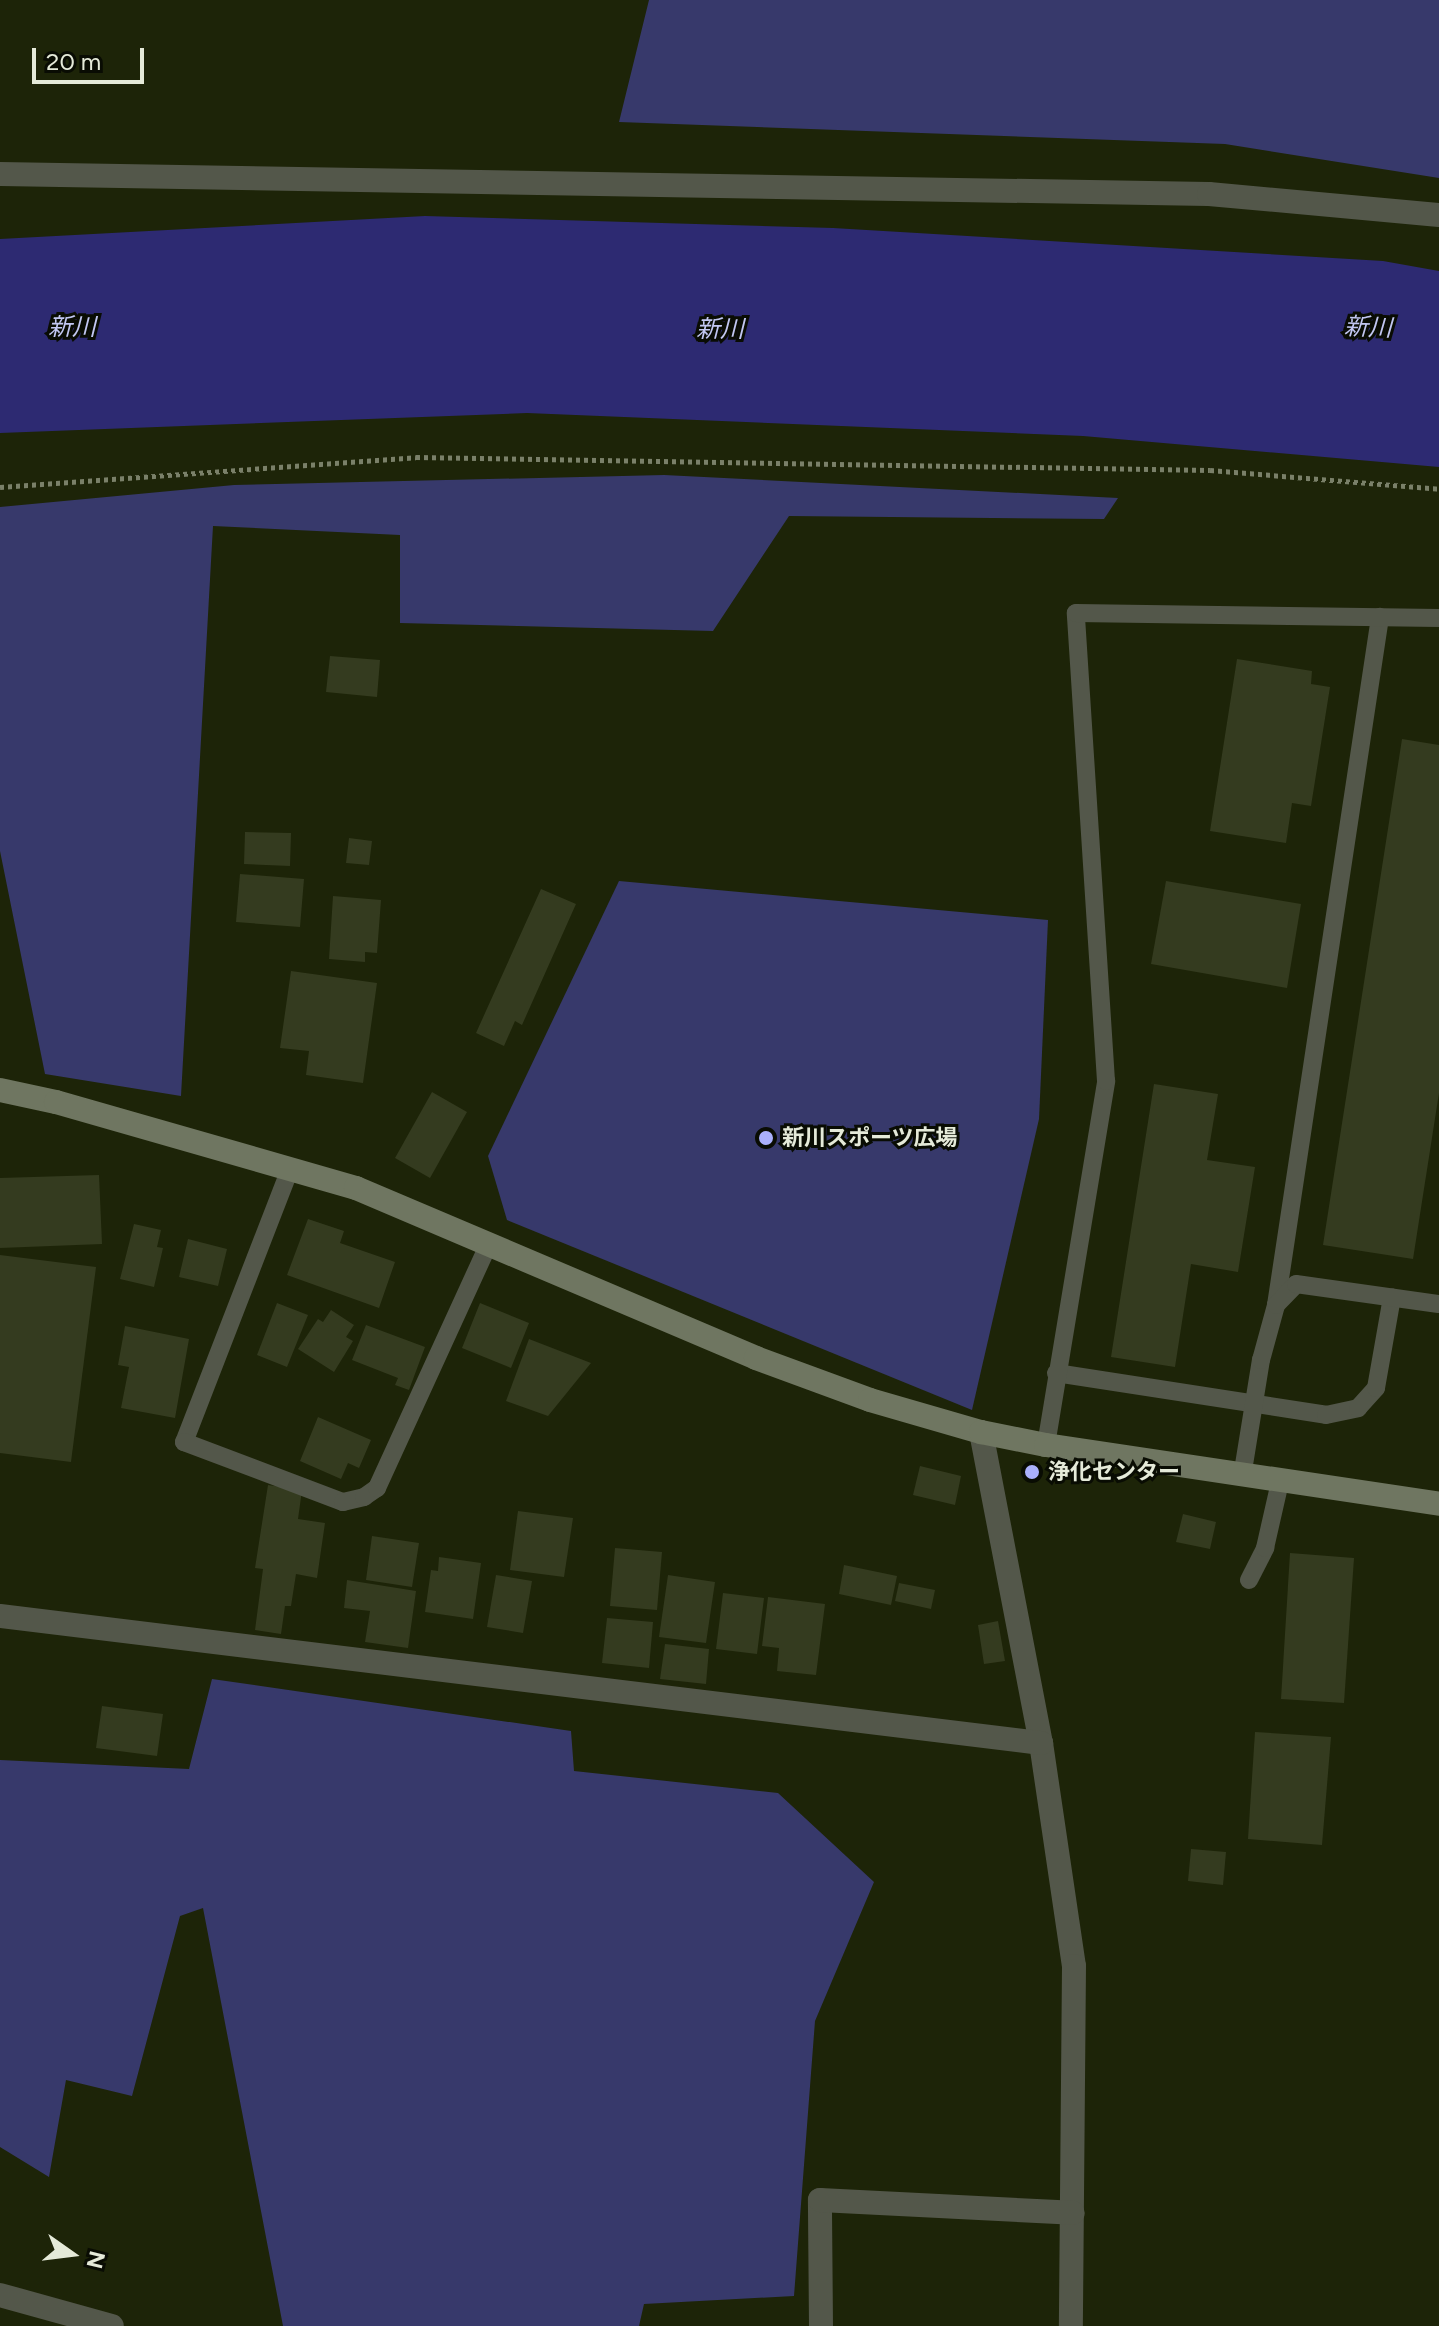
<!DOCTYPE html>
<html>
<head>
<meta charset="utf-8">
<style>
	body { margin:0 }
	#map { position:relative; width:1439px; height:2326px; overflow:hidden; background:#1d2408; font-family:Figtree,"Noto Sans JP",sans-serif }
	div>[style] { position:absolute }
	.green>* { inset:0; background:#37396b }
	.water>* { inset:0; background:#2d2a72 }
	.building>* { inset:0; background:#343b1f }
	.path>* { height:5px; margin-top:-2.5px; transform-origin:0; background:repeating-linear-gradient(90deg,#7a8069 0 4px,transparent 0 8px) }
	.lane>* { height:18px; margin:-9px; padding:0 9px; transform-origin:9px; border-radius:9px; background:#53574a }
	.street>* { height:24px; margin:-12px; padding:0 12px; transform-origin:12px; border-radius:12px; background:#53574a }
	.secondary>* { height:24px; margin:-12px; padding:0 12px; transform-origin:12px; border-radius:12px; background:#6f7661 }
	.dots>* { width:22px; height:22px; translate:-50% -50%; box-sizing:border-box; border:4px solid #090c03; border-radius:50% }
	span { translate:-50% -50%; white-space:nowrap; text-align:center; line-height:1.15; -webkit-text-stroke:6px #090c03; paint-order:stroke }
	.poi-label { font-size:22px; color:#e5ead9; font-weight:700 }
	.left { translate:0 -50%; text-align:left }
	.water-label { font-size:24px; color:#c2c7f2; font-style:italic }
	.north { position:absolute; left:32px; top:2214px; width:80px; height:80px; -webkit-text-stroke:6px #090c03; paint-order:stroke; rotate:104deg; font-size:22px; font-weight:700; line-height:32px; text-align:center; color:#e5ead9 }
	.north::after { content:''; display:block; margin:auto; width:28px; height:36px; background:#e5ead9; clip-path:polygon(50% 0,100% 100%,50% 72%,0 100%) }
	.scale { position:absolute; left:32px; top:48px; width:112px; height:36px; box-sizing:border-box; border:4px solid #e5ead9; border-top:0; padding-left:10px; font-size:24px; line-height:28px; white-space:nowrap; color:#e5ead9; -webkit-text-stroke:6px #090c03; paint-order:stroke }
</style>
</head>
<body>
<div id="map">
	<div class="green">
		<i style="clip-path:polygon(649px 0,1439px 0,1439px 178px,1225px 144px,619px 122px)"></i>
		<i style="clip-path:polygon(664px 475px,1118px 498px,1104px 519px,789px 516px,713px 631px,400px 623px,400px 535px,213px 526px,181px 1096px,45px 1074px,0 851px,0 507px,234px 485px)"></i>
		<i style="clip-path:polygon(619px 881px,1048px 920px,1039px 1119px,972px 1410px,507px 1220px,488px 1156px)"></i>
		<i style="clip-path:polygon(212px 1679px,571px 1731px,574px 1771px,778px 1793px,874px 1882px,815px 2021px,794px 2296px,644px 2304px,639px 2326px,283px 2326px,203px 1908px,180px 1916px,132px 2096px,66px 2080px,49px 2177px,0 2147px,0 1760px,189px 1769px)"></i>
	</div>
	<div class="water">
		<i style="clip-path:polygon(425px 216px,833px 228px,1383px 261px,1439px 271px,1439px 467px,1083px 436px,527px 413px,0 433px,0 239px)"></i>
	</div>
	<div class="building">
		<i style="clip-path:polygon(330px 656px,380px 660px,377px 697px,326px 692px)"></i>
		<i style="clip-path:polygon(1237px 659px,1312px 671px,1311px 684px,1330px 687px,1311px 806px,1292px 803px,1286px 843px,1210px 831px)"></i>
		<i style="clip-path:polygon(1402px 739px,1439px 745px,1439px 1093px,1413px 1259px,1323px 1245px)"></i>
		<i style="clip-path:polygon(245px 832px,291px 833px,290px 866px,244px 864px)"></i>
		<i style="clip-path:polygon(349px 838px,372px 841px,369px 865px,346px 863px)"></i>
		<i style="clip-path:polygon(240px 874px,304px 879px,300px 927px,236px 922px)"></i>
		<i style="clip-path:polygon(1166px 881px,1301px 904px,1287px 988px,1151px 964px)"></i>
		<i style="clip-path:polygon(541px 889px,576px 904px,522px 1025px,515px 1021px,504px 1046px,476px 1033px)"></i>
		<i style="clip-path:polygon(333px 896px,381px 900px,377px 953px,365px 952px,365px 962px,329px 959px)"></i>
		<i style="clip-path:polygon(291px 971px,377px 983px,363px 1083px,306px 1075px,309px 1051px,280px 1048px)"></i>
		<i style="clip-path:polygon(1154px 1084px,1218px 1094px,1207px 1160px,1255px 1167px,1238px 1272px,1191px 1264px,1175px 1367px,1111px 1357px)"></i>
		<i style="clip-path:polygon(432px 1092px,467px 1112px,430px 1178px,395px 1158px)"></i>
		<i style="clip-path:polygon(99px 1175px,102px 1244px,0 1248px,0 1178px)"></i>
		<i style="clip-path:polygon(308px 1219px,344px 1231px,340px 1243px,395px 1262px,379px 1308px,287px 1275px)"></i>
		<i style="clip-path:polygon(134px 1224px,161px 1230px,157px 1247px,163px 1248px,154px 1287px,120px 1279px)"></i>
		<i style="clip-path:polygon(188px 1239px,227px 1249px,218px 1286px,179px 1277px)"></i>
		<i style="clip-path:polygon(0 1255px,96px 1267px,71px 1462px,0 1453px)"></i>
		<i style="clip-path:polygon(277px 1303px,308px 1315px,287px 1367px,257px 1355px)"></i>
		<i style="clip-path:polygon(480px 1303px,529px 1323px,511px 1368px,462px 1348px)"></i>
		<i style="clip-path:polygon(331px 1310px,354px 1325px,346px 1337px,353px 1341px,334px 1372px,298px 1349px,318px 1319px,323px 1322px)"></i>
		<i style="clip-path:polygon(366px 1325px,425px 1347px,409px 1390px,395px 1385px,398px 1378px,352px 1360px)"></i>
		<i style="clip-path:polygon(125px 1326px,189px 1339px,175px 1418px,121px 1408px,129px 1367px,118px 1365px)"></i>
		<i style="clip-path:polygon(529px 1339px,591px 1363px,548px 1416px,506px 1401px)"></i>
		<i style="clip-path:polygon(318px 1417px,371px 1440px,359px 1468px,348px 1463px,341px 1479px,300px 1461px)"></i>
		<i style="clip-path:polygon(920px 1466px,961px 1476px,955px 1505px,913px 1495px)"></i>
		<i style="clip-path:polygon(268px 1485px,302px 1490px,298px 1519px,325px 1523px,317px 1578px,296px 1574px,291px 1606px,285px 1606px,281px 1634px,255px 1630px,263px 1569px,255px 1568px)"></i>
		<i style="clip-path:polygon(518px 1511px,573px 1518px,564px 1577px,510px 1570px)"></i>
		<i style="clip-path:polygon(1183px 1514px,1216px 1522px,1210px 1549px,1176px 1542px)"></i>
		<i style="clip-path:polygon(372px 1536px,419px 1543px,412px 1587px,366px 1580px)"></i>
		<i style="clip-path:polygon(615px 1548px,662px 1552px,657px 1610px,610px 1606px)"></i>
		<i style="clip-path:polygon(1290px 1553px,1354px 1558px,1344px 1703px,1281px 1699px)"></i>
		<i style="clip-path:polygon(439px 1557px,481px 1563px,473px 1619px,425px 1612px,431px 1570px,438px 1571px)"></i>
		<i style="clip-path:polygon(844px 1565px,897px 1576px,891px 1605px,839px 1594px)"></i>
		<i style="clip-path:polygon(496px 1575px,532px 1581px,523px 1633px,487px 1627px)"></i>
		<i style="clip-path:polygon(668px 1575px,715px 1582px,706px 1643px,659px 1637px)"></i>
		<i style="clip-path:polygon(347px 1580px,416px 1591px,408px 1648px,365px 1642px,370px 1611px,344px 1608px)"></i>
		<i style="clip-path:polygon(899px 1583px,935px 1590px,931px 1609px,895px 1601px)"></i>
		<i style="clip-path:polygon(723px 1593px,764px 1598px,757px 1654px,716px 1649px)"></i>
		<i style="clip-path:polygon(768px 1597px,825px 1604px,816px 1675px,777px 1671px,779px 1648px,762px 1646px)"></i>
		<i style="clip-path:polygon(607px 1618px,653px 1622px,649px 1668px,602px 1663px)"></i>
		<i style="clip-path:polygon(998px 1621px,1005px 1661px,984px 1664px,978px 1625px)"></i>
		<i style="clip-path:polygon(665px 1644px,709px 1649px,706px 1684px,660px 1679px)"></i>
		<i style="clip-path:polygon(102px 1706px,163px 1714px,157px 1756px,96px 1748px)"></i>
		<i style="clip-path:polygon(1255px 1732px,1331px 1737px,1322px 1845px,1248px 1839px)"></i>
		<i style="clip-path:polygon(1191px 1849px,1226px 1852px,1223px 1885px,1188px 1881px)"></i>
	</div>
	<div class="path">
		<i style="left:0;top:487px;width:417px;rotate:-4.1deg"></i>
		<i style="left:416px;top:457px;width:794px;rotate:0.94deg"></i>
		<i style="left:1210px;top:470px;width:230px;rotate:4.7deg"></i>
	</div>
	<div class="lane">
		<i style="left:290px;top:1169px;width:293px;rotate:111.2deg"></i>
		<i style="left:184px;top:1442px;width:170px;rotate:20.7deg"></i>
		<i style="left:343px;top:1502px;width:22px;rotate:-13deg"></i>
		<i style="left:364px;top:1497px;width:16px;rotate:-35deg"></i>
		<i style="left:377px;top:1488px;width:267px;rotate:-65.4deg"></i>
		<i style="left:1276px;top:1305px;width:696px;rotate:-81.4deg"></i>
		<i style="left:1056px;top:1373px;width:273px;rotate:8.8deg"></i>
		<i style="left:1326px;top:1415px;width:33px;rotate:-12deg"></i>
		<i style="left:1358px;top:1408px;width:27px;rotate:-48deg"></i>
		<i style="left:1376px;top:1388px;width:92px;rotate:-80deg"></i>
		<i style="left:1046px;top:1445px;width:369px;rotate:-80.6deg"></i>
		<i style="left:1106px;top:1081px;width:469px;rotate:-93.7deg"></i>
		<i style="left:1076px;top:613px;width:363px;rotate:0.8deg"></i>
		<i style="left:1242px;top:1477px;width:119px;rotate:-80.8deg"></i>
		<i style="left:1261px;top:1360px;width:57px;rotate:-74.7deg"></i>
		<i style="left:1276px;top:1305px;width:29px;rotate:-46deg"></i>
		<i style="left:1296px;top:1284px;width:144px;rotate:8deg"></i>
		<i style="left:1249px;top:1580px;width:36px;rotate:-63deg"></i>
		<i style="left:1265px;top:1548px;width:68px;rotate:-77.2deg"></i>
	</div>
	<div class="street">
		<i style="left:0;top:174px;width:1209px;rotate:0.95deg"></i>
		<i style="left:1209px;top:194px;width:231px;rotate:5.2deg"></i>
		<i style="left:981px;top:1432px;width:317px;rotate:79.1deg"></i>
		<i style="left:1041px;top:1743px;width:225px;rotate:81.6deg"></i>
		<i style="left:1074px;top:1966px;width:360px;rotate:90.5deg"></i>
		<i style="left:0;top:1616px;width:1049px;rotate:6.96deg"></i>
		<i style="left:0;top:2295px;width:116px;rotate:15.5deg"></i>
		<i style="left:821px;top:2326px;width:126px;rotate:-90.5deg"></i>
		<i style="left:820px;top:2200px;width:253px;rotate:2.9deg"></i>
	</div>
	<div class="secondary">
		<i style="left:0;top:1090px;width:57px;rotate:12.1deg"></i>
		<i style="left:56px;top:1102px;width:312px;rotate:16deg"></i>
		<i style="left:356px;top:1188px;width:435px;rotate:23deg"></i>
		<i style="left:756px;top:1358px;width:121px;rotate:20.2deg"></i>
		<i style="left:870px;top:1400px;width:116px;rotate:16.1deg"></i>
		<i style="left:981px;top:1432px;width:66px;rotate:11.3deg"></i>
		<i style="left:1046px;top:1445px;width:397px;rotate:8.5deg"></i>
	</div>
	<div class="dots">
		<i style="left:766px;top:1138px;background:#aab0fc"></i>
		<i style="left:1032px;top:1472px;background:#aab0fc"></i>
	</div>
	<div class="poi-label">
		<span class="left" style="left:782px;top:1138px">新川スポーツ広場</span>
		<span class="left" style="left:1048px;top:1472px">浄化センター</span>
	</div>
	<div class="water-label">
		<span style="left:72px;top:327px">新川</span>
		<span style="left:1368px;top:327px;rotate:2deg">新川</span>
		<span style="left:720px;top:329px">新川</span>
	</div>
	<div class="north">N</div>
	<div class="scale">20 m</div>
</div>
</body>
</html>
